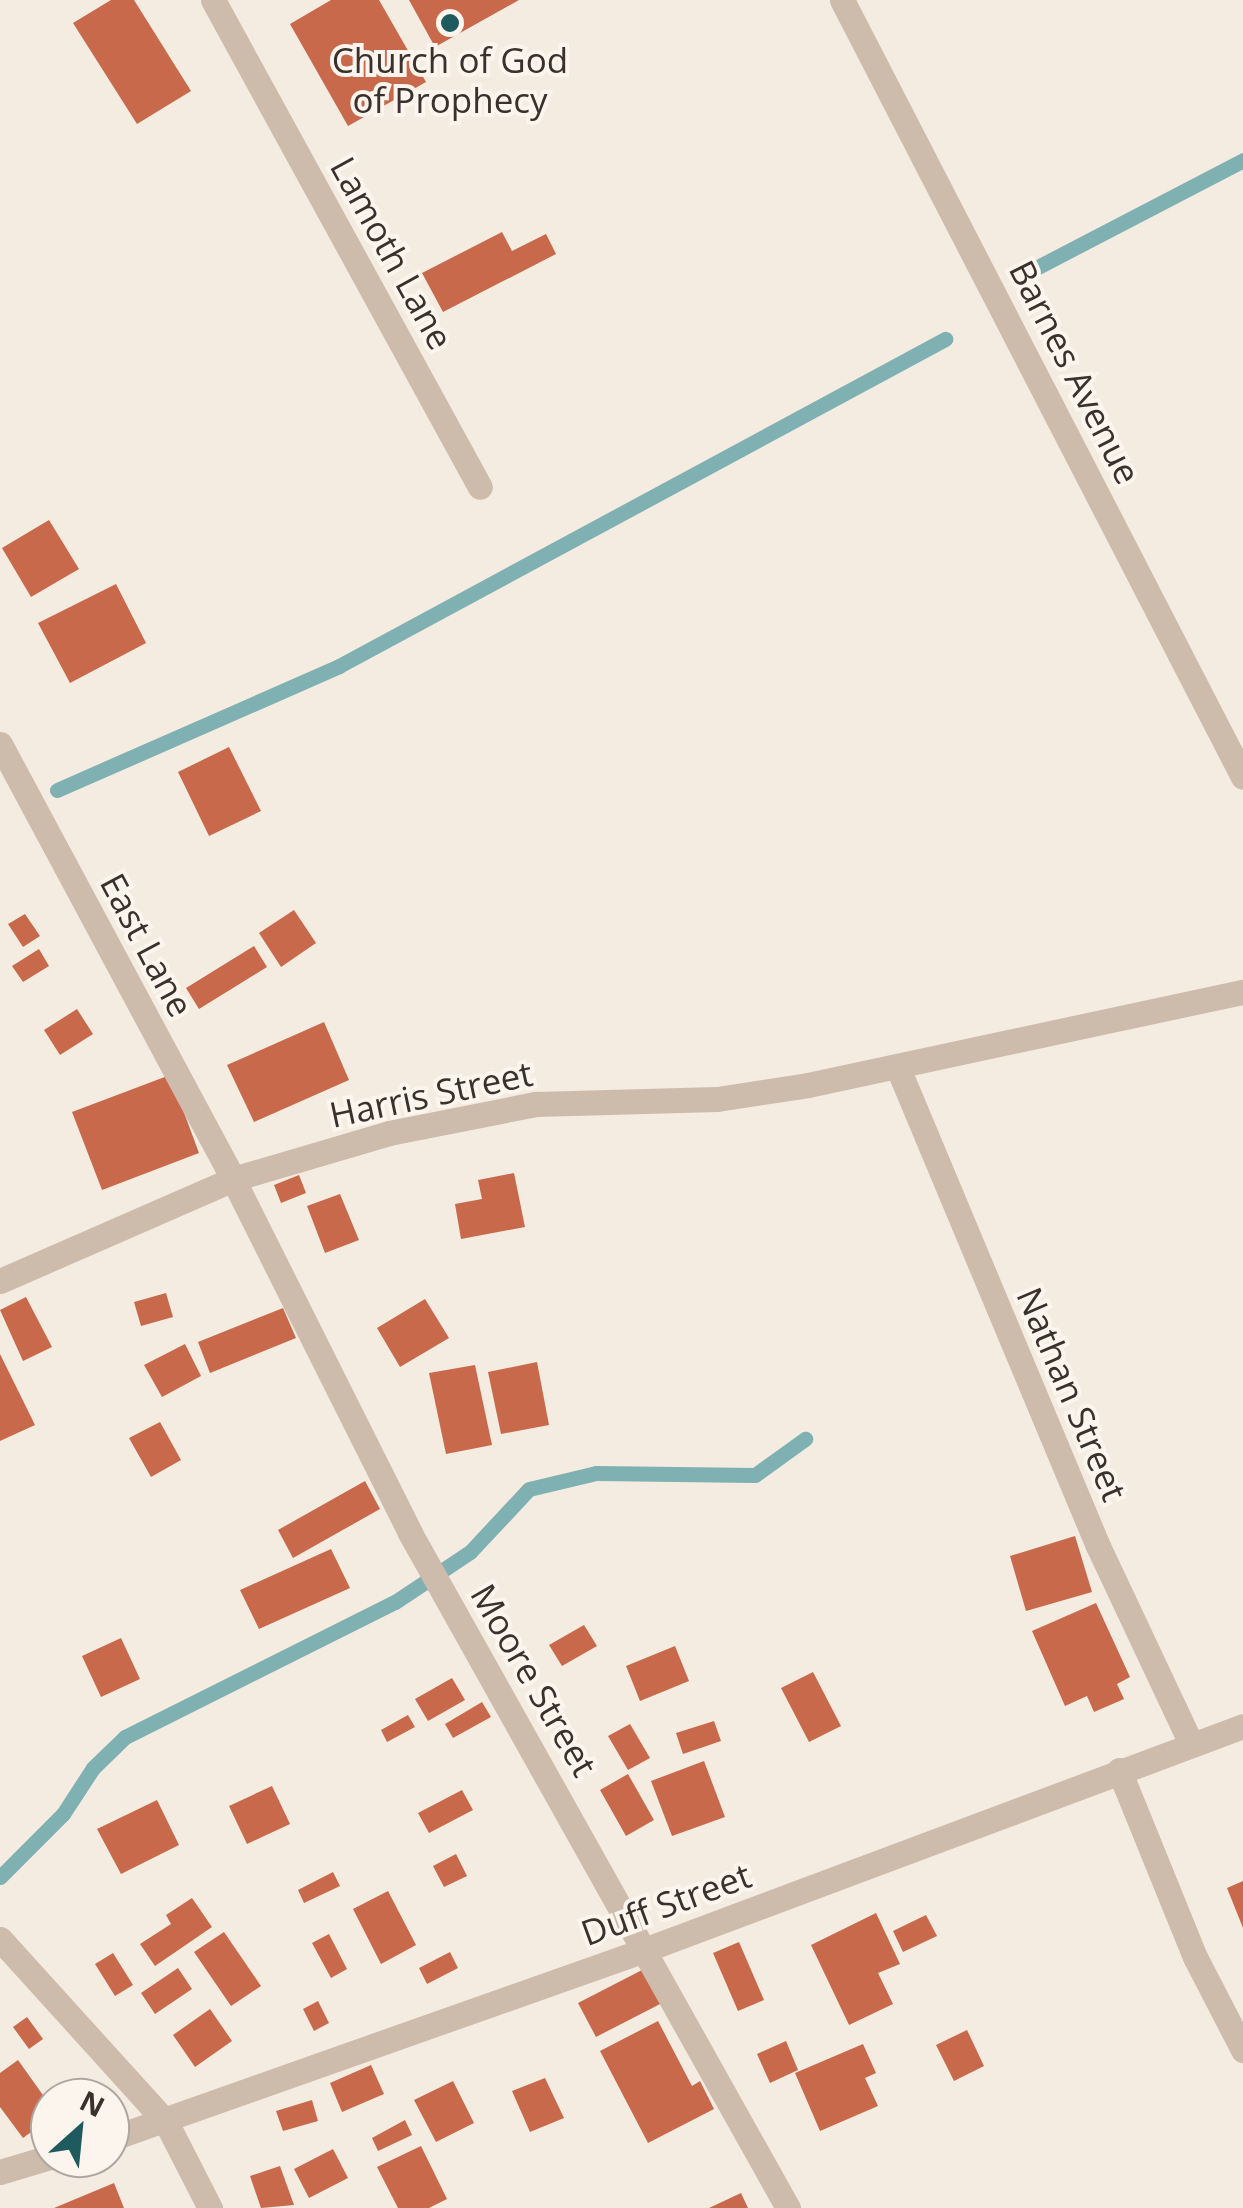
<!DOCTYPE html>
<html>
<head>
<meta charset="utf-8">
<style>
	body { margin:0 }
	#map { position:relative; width:1243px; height:2208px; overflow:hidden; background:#f4ebe1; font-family:"Open Sans",sans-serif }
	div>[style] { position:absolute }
	.stream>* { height:15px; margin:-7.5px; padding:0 7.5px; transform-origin:7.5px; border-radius:7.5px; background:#7fb0b2 }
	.building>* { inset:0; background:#c8694b }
	.minor>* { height:25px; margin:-12.5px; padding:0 12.5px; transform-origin:12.5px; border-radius:12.5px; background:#cdbbac }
	.dots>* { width:28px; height:28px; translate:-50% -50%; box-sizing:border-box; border:5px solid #fbf5ee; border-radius:50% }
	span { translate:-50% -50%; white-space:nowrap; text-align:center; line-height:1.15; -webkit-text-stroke:8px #fbf5ee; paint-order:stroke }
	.poi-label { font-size:35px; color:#3b302b }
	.street-label { font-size:35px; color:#3b302b }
	.north { position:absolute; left:30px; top:2078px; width:100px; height:100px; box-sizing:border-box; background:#fbf5ee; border:2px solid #aea6a0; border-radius:50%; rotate:27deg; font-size:28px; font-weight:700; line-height:40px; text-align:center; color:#3b302b }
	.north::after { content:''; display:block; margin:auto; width:35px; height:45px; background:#1f5a5e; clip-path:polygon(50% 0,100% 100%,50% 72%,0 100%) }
</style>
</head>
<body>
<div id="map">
	<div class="stream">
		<i style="left:1032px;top:270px;width:238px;rotate:-27.5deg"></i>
		<i style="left:57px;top:790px;width:308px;rotate:-23.7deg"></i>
		<i style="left:339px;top:666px;width:689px;rotate:-28.35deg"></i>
		<i style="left:0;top:1877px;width:89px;rotate:-45deg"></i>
		<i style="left:63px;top:1814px;width:55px;rotate:-56.9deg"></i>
		<i style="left:93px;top:1768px;width:45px;rotate:-44.1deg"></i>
		<i style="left:125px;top:1737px;width:302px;rotate:-26.6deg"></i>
		<i style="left:395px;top:1602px;width:90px;rotate:-33.7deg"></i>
		<i style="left:470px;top:1552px;width:86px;rotate:-46.9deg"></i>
		<i style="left:529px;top:1489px;width:69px;rotate:-13.4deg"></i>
		<i style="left:596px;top:1473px;width:159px;rotate:0.7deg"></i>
		<i style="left:755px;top:1475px;width:62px;rotate:-35.8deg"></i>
	</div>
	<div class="building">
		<i style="clip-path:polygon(111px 0,134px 0,191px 91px,137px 124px,73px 23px)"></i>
		<i style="clip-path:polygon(331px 0,379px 0,426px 82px,348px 126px,290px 24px)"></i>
		<i style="clip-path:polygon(409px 0,519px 0,435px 47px)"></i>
		<i style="clip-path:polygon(502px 232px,512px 251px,546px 234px,556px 254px,443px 312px,422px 273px)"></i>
		<i style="clip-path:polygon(49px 520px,79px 569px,31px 597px,2px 548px)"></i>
		<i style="clip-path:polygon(116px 584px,146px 643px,70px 683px,38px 623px)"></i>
		<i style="clip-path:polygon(229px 747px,261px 811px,209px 836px,178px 772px)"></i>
		<i style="clip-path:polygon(294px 910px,316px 943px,281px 967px,259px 933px)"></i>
		<i style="clip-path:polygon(25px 914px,40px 936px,23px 947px,8px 924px)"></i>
		<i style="clip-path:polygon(254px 946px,267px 967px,199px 1009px,186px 988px)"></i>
		<i style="clip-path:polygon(39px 949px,49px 966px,23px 982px,12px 966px)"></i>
		<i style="clip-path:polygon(77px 1009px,93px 1034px,60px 1055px,44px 1030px)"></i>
		<i style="clip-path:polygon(324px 1022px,349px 1080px,254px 1122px,227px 1065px)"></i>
		<i style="clip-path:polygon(170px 1075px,199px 1153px,102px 1190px,72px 1112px)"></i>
		<i style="clip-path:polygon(514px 1173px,525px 1227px,461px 1239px,455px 1204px,482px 1199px,478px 1180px)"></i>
		<i style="clip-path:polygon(299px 1175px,306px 1193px,281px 1203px,274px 1185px)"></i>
		<i style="clip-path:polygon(340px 1194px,359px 1240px,325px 1253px,307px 1206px)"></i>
		<i style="clip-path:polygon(166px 1293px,173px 1317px,141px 1326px,134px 1302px)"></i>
		<i style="clip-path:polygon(26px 1297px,52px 1347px,23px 1361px,0 1310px)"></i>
		<i style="clip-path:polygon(425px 1299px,449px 1338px,400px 1367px,377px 1328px)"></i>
		<i style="clip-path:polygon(283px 1308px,296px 1338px,210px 1373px,198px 1342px)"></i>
		<i style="clip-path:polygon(185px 1344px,201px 1376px,162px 1397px,144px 1365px)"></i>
		<i style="clip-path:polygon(0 1354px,35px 1425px,0 1441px)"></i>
		<i style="clip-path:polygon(537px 1362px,549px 1425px,501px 1434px,488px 1372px)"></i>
		<i style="clip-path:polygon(475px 1365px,492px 1445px,446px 1454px,429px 1373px)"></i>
		<i style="clip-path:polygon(160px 1422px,181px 1460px,151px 1477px,129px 1438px)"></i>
		<i style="clip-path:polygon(365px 1481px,380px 1509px,293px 1558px,278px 1530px)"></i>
		<i style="clip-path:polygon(1075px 1536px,1092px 1592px,1026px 1611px,1010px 1556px)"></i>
		<i style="clip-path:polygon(331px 1549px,350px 1588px,259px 1629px,240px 1590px)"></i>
		<i style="clip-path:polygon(1096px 1603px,1130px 1677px,1117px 1684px,1124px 1699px,1094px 1712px,1087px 1696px,1065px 1706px,1032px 1631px)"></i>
		<i style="clip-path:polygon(584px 1625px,597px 1646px,562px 1666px,549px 1645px)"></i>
		<i style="clip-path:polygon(121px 1638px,140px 1679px,101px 1697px,82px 1656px)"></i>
		<i style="clip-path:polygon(675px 1646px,689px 1681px,640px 1701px,626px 1666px)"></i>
		<i style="clip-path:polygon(813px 1672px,841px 1726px,809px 1742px,781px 1688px)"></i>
		<i style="clip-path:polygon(452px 1678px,465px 1700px,428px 1721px,415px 1699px)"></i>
		<i style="clip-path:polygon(482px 1702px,491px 1717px,453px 1738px,445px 1724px)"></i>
		<i style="clip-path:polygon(408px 1715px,415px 1727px,387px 1742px,381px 1730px)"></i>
		<i style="clip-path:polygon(714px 1721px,721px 1741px,683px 1754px,676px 1733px)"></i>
		<i style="clip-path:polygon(630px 1724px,650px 1758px,628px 1770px,608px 1736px)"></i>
		<i style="clip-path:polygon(704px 1761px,725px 1817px,672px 1836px,651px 1781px)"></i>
		<i style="clip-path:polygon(628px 1774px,654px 1820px,626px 1836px,600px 1790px)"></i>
		<i style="clip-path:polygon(272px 1786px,290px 1824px,247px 1844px,229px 1806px)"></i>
		<i style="clip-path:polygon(462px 1790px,473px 1810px,429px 1833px,418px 1813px)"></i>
		<i style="clip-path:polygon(157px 1800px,179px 1845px,121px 1874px,97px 1829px)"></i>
		<i style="clip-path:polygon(456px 1854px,467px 1876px,444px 1887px,433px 1866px)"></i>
		<i style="clip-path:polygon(333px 1872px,340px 1886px,304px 1903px,298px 1890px)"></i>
		<i style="clip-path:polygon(1243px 1881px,1243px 1928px,1227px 1888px)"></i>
		<i style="clip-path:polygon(388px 1891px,416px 1945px,381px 1964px,353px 1909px)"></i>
		<i style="clip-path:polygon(192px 1898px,212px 1927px,155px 1966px,140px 1944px,171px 1924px,166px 1915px)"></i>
		<i style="clip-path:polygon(876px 1913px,900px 1964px,878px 1973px,893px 2004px,849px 2025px,811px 1945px)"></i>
		<i style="clip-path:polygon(926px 1915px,937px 1936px,903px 1952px,893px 1931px)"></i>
		<i style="clip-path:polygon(224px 1932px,261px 1986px,231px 2006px,194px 1952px)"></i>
		<i style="clip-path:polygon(329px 1934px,347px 1969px,331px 1978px,312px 1943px)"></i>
		<i style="clip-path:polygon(739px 1942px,764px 2000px,738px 2011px,713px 1953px)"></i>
		<i style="clip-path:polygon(450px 1952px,458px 1968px,427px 1984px,419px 1968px)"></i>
		<i style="clip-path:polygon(113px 1953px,133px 1985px,115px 1996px,95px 1964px)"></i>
		<i style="clip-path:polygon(178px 1968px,192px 1989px,155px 2014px,141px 1993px)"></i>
		<i style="clip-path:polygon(644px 1969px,662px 2003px,596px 2037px,578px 2003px)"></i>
		<i style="clip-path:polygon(318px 2001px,329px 2023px,314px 2031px,303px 2009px)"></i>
		<i style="clip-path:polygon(210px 2009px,232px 2041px,195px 2067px,173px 2035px)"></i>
		<i style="clip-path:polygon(27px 2017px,43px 2039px,29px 2049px,13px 2027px)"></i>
		<i style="clip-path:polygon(658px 2021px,692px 2086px,700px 2081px,714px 2109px,648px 2143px,600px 2051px)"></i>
		<i style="clip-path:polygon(967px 2030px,984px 2066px,954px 2081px,936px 2045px)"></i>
		<i style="clip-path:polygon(786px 2041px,798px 2070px,770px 2083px,757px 2054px)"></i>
		<i style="clip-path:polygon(863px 2044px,876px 2073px,865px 2078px,878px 2106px,820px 2131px,795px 2073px)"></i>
		<i style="clip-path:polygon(18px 2060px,50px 2105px,50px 2118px,23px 2138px,0 2107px,0 2073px)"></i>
		<i style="clip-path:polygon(371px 2065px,384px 2094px,342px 2112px,330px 2083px)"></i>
		<i style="clip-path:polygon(545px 2078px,564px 2118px,530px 2132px,512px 2091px)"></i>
		<i style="clip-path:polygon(453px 2081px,474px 2123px,436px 2142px,414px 2100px)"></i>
		<i style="clip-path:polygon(312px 2100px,318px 2121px,283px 2131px,276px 2111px)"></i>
		<i style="clip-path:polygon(405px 2120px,412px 2135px,378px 2151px,372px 2138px)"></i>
		<i style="clip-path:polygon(421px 2146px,447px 2199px,429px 2208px,398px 2208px,377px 2167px)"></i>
		<i style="clip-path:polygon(333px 2149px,348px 2178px,309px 2198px,294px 2169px)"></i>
		<i style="clip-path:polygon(280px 2166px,294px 2205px,261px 2208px,250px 2176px)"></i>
		<i style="clip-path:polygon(114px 2183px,124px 2208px,54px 2208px)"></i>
		<i style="clip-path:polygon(741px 2193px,748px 2208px,709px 2208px)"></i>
	</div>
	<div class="minor">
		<i style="left:213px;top:0;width:555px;rotate:61.27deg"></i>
		<i style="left:842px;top:0;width:874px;rotate:62.7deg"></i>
		<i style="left:0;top:744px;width:493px;rotate:61.8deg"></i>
		<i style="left:233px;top:1179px;width:396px;rotate:63.4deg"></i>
		<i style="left:410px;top:1533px;width:774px;rotate:60.75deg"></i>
		<i style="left:898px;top:1068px;width:518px;rotate:67.3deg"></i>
		<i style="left:1098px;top:1546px;width:219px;rotate:64.8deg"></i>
		<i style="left:0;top:1281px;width:254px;rotate:-23.6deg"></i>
		<i style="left:233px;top:1179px;width:163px;rotate:-16.4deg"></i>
		<i style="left:389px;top:1133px;width:150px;rotate:-11.2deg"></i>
		<i style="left:536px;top:1104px;width:181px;rotate:-1.6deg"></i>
		<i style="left:717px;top:1099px;width:92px;rotate:-8.7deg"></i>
		<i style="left:808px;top:1085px;width:445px;rotate:-12.1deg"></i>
		<i style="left:1119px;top:1770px;width:202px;rotate:67.9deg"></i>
		<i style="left:1195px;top:1957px;width:105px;rotate:62.7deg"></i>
		<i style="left:0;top:1939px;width:247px;rotate:47.8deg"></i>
		<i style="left:166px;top:2122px;width:97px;rotate:62.9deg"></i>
		<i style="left:110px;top:2139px;width:570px;rotate:-19.48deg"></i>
		<i style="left:647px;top:1949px;width:636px;rotate:-20.51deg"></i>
		<i style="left:0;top:2172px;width:52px;rotate:-16.7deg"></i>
	</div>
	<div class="dots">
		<i style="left:450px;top:23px;background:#1f5a5e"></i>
	</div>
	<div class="poi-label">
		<span style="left:450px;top:80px">Church of God<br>of Prophecy</span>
	</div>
	<div class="street-label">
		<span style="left:392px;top:253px;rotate:61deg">Lamoth Lane</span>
		<span style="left:1075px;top:372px;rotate:63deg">Barnes Avenue</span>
		<span style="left:147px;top:945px;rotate:62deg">East Lane</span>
		<span style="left:431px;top:1094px;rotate:-12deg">Harris Street</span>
		<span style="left:1072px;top:1394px;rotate:67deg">Nathan Street</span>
		<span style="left:534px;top:1680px;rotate:60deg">Moore Street</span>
		<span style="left:666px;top:1904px;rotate:-20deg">Duff Street</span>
	</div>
	<div class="north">N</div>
</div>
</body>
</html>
